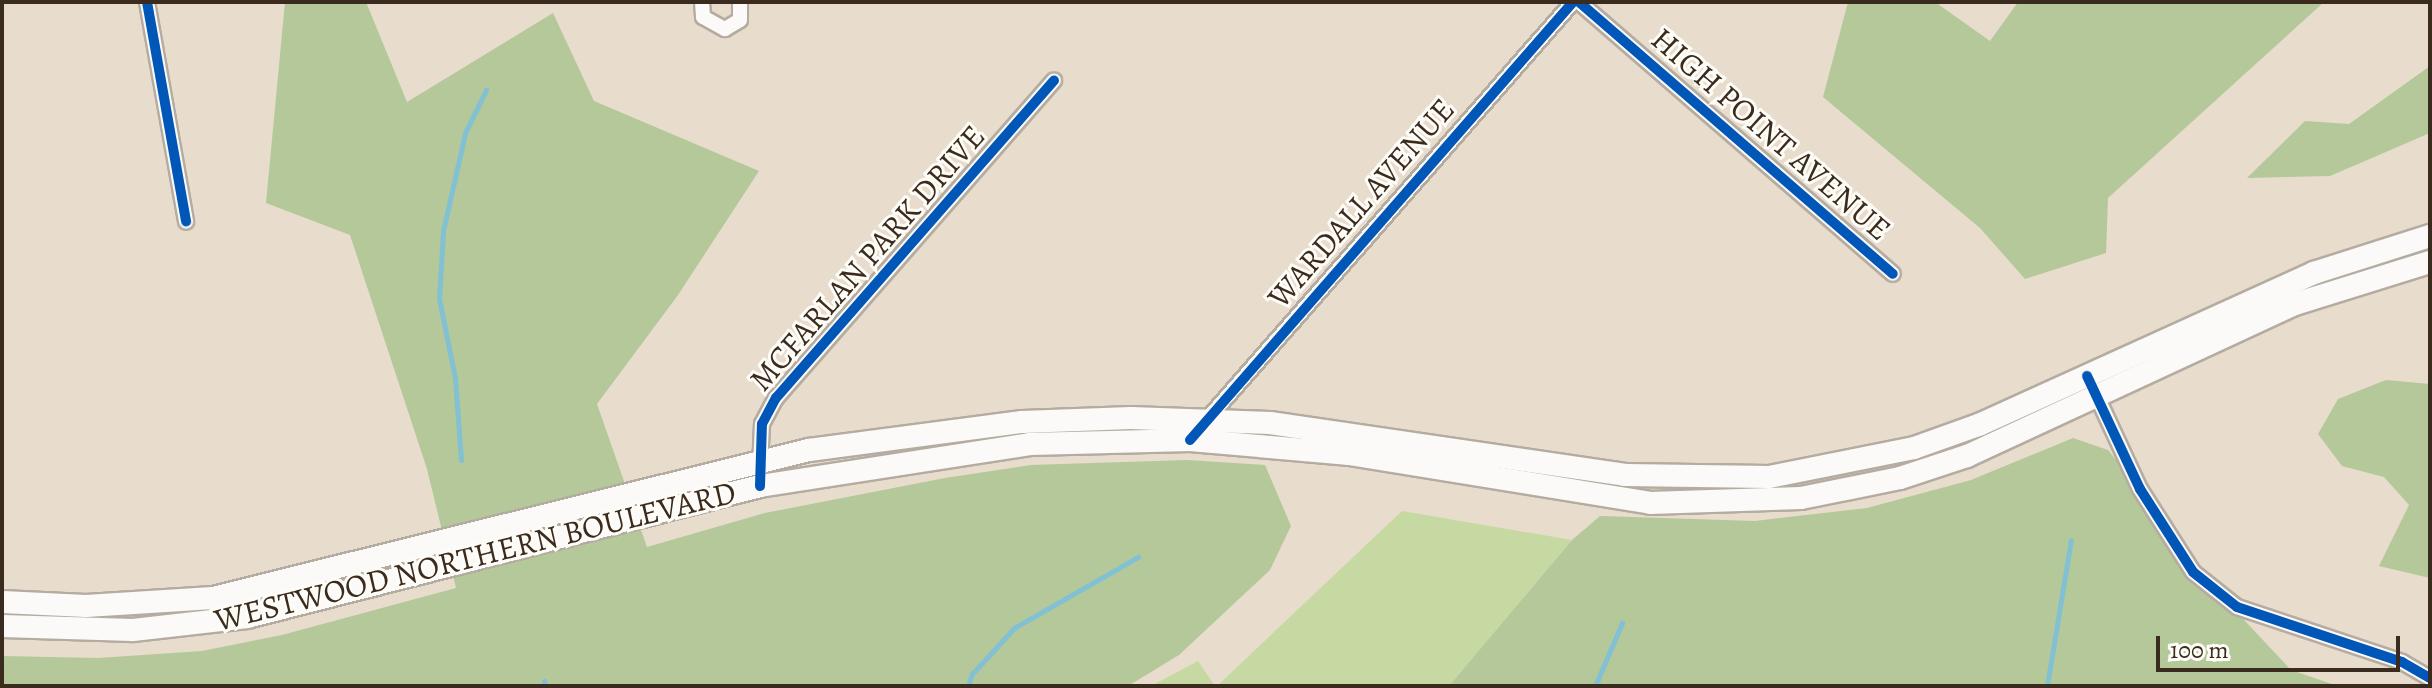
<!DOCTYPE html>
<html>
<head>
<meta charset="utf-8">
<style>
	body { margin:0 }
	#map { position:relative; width:2432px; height:688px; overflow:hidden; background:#e8dccd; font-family:Alegreya,serif }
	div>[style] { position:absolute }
	.green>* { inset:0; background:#c7d9a3 }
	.forest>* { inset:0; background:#b4c899 }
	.stream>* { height:5px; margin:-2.5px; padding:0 2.5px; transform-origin:2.5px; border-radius:2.5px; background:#82c0d3 }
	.roads { filter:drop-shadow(2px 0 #b5aca1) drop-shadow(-2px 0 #b5aca1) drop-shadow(0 2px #b5aca1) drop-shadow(0 -2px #b5aca1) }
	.street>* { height:14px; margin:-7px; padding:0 7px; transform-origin:7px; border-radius:7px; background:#fcfaf8 }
	.primary>* { height:22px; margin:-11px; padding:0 11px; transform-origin:11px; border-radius:11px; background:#fcfaf8 }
	.cycleway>* { height:10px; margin:-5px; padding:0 5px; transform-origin:5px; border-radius:5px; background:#0057b8 }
	span { translate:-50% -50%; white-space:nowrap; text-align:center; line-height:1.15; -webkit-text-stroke:6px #fdfcf7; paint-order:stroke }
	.street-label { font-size:32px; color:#3b2a1e }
	.frame { position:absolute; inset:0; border:4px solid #3b2a1e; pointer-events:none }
	.scale { position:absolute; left:2156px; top:636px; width:244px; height:36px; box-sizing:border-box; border:4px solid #3b2a1e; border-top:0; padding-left:10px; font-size:24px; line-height:28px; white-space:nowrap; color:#3b2a1e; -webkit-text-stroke:6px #fdfcf7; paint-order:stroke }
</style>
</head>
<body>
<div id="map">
	<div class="green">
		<i style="clip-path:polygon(1402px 511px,1572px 540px,1449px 686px,1217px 686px)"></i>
		<i style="clip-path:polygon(1198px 661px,1215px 686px,1151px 686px)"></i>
	</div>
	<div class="forest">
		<i style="clip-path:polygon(285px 2px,366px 2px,407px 102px,553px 13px,594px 101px,759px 171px,678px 295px,597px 404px,647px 547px,765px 513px,945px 478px,1031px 465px,1187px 460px,1265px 465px,1291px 526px,1270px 570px,1179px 655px,1128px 686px,2px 686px,2px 656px,98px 658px,202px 651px,282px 635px,456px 588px,427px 469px,350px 235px,266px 203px)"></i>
		<i style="clip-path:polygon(1848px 2px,1935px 2px,1990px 41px,2018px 2px,2324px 2px,2108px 198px,2106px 253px,2025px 279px,1980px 228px,1823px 97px)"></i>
		<i style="clip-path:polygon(2430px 66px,2430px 133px,2330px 176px,2247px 178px,2305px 121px,2349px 124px)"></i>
		<i style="clip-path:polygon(2386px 380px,2430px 384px,2430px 578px,2379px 566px,2409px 505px,2384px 477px,2342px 466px,2318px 434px,2338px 399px)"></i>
		<i style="clip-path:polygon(2073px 438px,2108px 450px,2140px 489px,2169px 540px,2291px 670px,2338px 686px,1449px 686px,1572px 540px,1600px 516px,1755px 521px,1867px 508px,1971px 480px)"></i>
	</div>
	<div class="stream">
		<i style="left:461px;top:460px;width:82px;rotate:-94.2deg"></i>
		<i style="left:455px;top:378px;width:81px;rotate:-101.4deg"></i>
		<i style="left:439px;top:299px;width:68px;rotate:-86.6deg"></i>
		<i style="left:443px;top:231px;width:100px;rotate:-77.3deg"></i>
		<i style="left:465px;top:133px;width:48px;rotate:-64deg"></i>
		<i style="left:544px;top:681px;width:5px;rotate:68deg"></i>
		<i style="left:968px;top:686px;width:13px;rotate:-72deg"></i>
		<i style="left:972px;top:674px;width:62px;rotate:-47.6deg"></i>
		<i style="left:1014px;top:628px;width:143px;rotate:-29.8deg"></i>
		<i style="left:1595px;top:686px;width:69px;rotate:-66.8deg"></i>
		<i style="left:2047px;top:686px;width:148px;rotate:-80.7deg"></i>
	</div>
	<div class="roads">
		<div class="street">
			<i style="left:147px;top:2px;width:223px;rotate:79.9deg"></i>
			<i style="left:702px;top:2px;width:15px;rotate:86deg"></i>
			<i style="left:703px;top:17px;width:25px;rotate:29deg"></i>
			<i style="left:725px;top:29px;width:17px;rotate:-31deg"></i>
			<i style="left:740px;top:20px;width:18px;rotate:-90deg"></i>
			<i style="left:1579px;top:2px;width:415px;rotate:40.9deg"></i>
			<i style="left:2094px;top:390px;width:109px;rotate:65.1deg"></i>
			<i style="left:2140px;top:489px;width:98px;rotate:57.4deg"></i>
			<i style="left:2193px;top:572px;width:56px;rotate:38.5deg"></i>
			<i style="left:2237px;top:607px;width:174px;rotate:18.4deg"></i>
			<i style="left:2402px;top:662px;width:32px;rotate:30deg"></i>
			<i style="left:1203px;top:424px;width:561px;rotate:-48.76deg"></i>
			<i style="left:760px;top:469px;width:45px;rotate:-87.5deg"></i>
			<i style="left:762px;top:424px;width:30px;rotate:-62deg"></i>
			<i style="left:776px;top:398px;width:422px;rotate:-48.8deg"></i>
		</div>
		<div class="primary">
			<i style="left:2px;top:602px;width:84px;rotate:2.7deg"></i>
			<i style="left:86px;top:606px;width:127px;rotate:-3.6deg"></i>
			<i style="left:213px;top:598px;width:614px;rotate:-13.95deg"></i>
			<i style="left:809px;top:450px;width:215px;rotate:-7.5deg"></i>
			<i style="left:1022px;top:422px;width:109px;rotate:-2.1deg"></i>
			<i style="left:1131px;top:418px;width:139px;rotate:2.1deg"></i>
			<i style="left:1270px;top:423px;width:359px;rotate:8.3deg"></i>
			<i style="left:1625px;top:475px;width:144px;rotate:0.8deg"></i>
			<i style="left:1769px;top:477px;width:148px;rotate:-11.3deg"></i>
			<i style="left:1914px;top:448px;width:71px;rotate:-19.7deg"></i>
			<i style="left:1981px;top:424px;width:366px;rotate:-24.4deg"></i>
			<i style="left:2314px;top:273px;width:122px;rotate:-17.7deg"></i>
			<i style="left:2px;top:626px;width:131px;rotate:1.7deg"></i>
			<i style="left:133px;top:630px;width:115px;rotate:-6.5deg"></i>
			<i style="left:247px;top:617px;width:529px;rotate:-14.32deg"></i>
			<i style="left:760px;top:486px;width:273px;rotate:-8.8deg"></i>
			<i style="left:1030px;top:444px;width:160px;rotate:-1.4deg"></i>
			<i style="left:1190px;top:440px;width:160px;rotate:5deg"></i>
			<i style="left:1349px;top:454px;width:305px;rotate:9.2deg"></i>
			<i style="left:1650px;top:503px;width:151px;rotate:-1.9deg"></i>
			<i style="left:1801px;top:498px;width:101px;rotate:-11.4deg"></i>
			<i style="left:1900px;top:478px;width:71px;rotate:-18.2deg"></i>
			<i style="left:1967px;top:456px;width:362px;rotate:-24.9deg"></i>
			<i style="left:2295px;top:304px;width:141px;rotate:-17.3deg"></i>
		</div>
	</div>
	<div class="cycleway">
		<i style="left:147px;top:2px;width:223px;rotate:79.9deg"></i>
		<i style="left:1579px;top:2px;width:415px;rotate:40.9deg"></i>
		<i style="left:2087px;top:376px;width:125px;rotate:64.9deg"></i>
		<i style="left:2140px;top:489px;width:98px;rotate:57.4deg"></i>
		<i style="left:2193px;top:572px;width:56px;rotate:38.5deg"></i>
		<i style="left:2237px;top:607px;width:174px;rotate:18.4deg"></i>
		<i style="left:2402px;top:662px;width:32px;rotate:30deg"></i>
		<i style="left:1190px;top:440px;width:582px;rotate:-48.83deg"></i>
		<i style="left:760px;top:486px;width:62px;rotate:-88.2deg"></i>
		<i style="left:762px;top:424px;width:30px;rotate:-62deg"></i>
		<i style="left:776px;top:398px;width:422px;rotate:-48.8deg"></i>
	</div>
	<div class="street-label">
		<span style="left:1771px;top:134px;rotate:41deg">HIGH POINT AVENUE</span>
		<span style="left:1361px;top:203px;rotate:-49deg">WARDALL AVENUE</span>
		<span style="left:867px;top:258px;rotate:-49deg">MCFARLAN PARK DRIVE</span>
		<span style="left:475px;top:556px;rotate:-14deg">WESTWOOD NORTHERN BOULEVARD</span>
	</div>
	<div class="frame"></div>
	<div class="scale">100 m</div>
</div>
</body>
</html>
